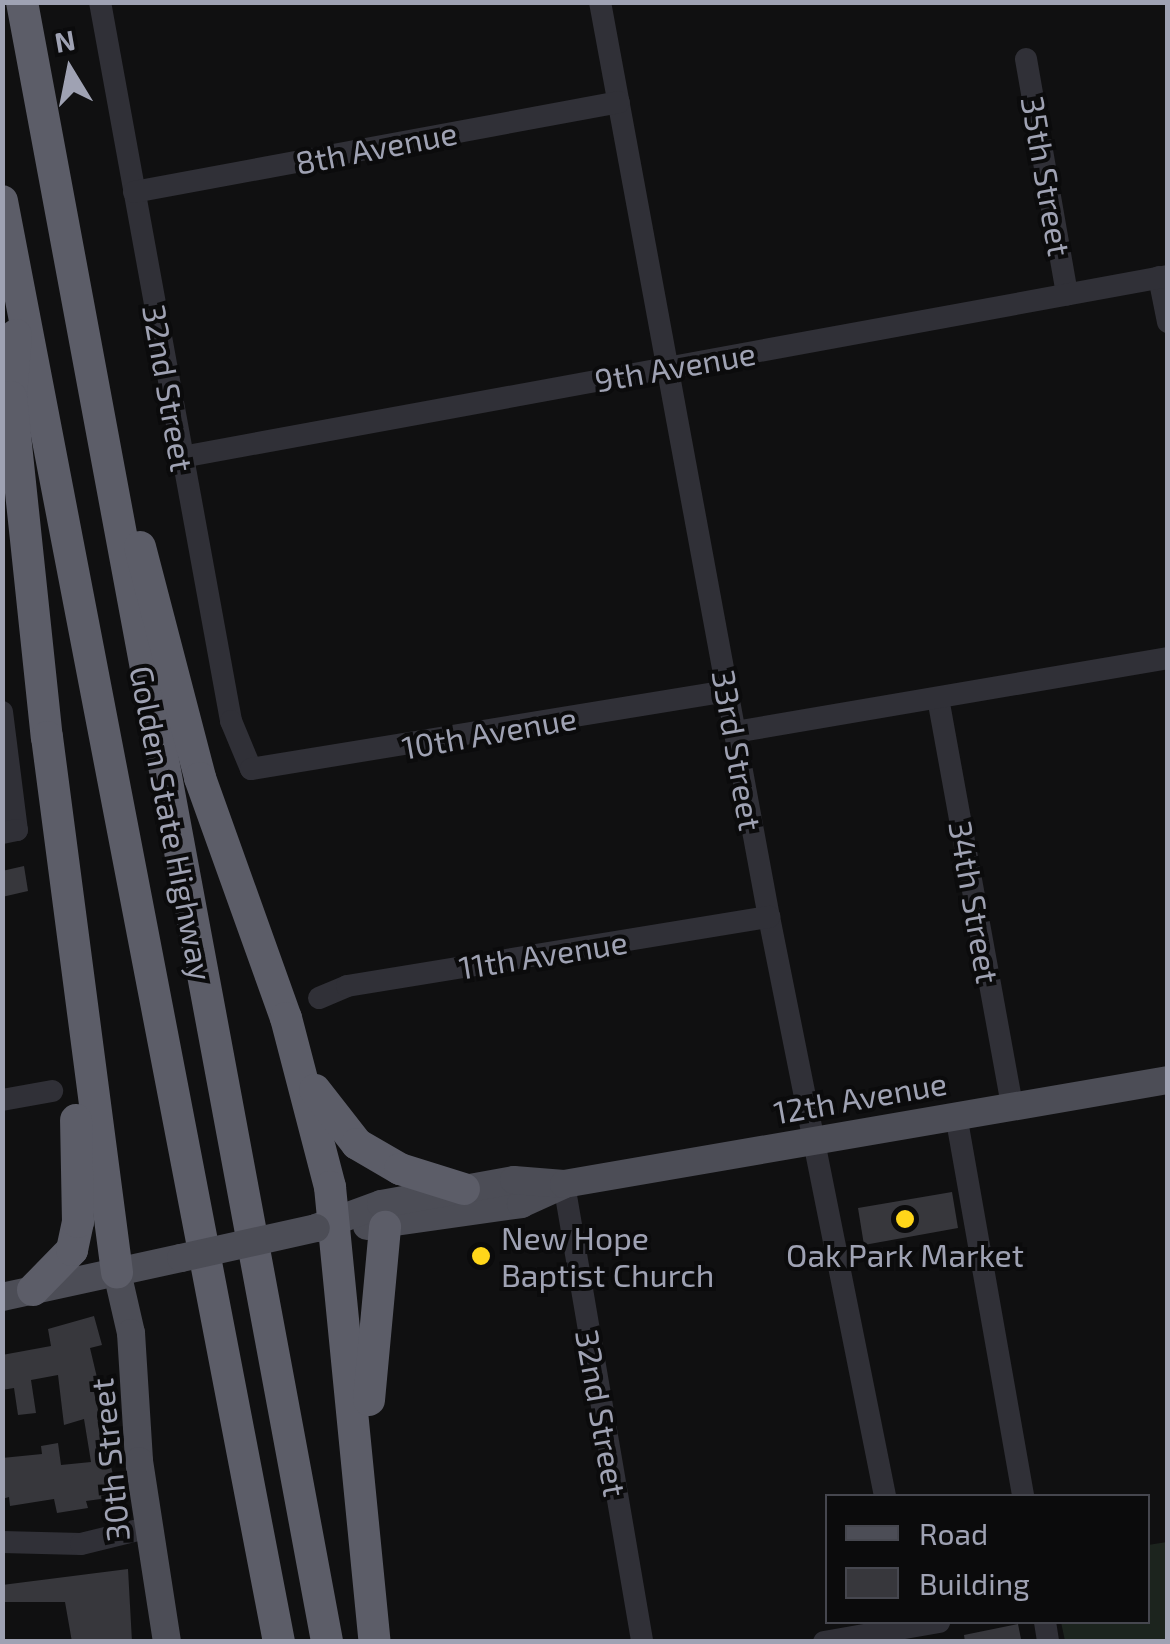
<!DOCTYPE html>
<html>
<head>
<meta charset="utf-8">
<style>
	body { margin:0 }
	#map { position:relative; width:1170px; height:1644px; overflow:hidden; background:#101011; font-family:"Exo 2",sans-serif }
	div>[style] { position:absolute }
	.green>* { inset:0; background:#1c241e }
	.building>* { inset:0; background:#37373c }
	.minor>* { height:22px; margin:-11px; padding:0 11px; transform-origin:11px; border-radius:11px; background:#303037 }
	.major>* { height:28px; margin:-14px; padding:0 14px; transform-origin:14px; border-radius:14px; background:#4c4d56 }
	.highway>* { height:32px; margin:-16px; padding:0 16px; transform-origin:16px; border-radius:16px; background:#5c5d68 }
	.major-bridge>* { height:28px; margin:-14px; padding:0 14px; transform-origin:14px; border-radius:14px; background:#4c4d56 }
	.dots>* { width:28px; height:28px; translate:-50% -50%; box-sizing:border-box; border:5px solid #0b0b0c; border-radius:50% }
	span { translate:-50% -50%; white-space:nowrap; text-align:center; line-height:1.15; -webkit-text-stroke:8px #0b0b0c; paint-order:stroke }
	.street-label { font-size:32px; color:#9fa2b3 }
	.poi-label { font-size:32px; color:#9fa2b3 }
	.left { translate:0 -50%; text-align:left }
	.frame { position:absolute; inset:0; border:5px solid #9fa2b3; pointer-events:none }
	.legend { position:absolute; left:825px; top:1494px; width:325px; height:130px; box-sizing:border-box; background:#0b0b0c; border:2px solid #46474f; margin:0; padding:12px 18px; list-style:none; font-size:30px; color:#9fa2b3 }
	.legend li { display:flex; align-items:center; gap:20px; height:50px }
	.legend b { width:50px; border:2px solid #46474f }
	.north { position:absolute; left:20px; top:20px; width:100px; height:100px; -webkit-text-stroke:8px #0b0b0c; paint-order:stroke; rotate:350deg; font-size:28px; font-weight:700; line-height:40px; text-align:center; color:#9fa2b3 }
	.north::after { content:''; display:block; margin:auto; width:35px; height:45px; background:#9fa2b3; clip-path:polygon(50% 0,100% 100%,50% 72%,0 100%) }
</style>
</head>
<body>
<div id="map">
	<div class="green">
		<i style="clip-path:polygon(1167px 1542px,1167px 1641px,1065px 1641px,1061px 1622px,1148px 1622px,1148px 1545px)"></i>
	</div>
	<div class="building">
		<i style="clip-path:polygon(24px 866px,28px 891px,2px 897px,2px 871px)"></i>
		<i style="clip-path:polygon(952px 1192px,958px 1228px,864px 1245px,858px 1208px)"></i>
		<i style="clip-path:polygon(94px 1316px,102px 1345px,90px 1348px,99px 1386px,93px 1388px,116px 1488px,107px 1488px,108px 1498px,86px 1501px,88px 1508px,57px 1513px,54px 1499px,10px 1506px,9px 1497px,2px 1499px,2px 1458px,42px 1454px,41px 1446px,58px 1443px,61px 1465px,91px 1462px,84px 1419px,64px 1425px,58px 1375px,31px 1380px,36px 1413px,18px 1415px,14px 1388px,2px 1390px,2px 1355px,51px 1346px,48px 1329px)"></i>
		<i style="clip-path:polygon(128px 1569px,132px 1642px,72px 1642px,65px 1602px,2px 1602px,2px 1585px)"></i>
		<i style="clip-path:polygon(1018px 1624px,1021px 1639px,965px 1642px,964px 1635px)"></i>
	</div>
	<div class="minor">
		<i style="left:100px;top:2px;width:731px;rotate:79.67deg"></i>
		<i style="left:231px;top:721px;width:52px;rotate:67.4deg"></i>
		<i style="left:251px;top:769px;width:482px;rotate:-9.3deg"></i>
		<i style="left:600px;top:2px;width:930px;rotate:79.54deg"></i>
		<i style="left:769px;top:917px;width:591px;rotate:78.67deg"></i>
		<i style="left:1026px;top:59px;width:239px;rotate:80.1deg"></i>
		<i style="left:134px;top:192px;width:493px;rotate:-10.5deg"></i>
		<i style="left:1159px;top:277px;width:46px;rotate:78.7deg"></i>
		<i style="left:182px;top:457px;width:1002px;rotate:-10.4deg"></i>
		<i style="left:938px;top:698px;width:415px;rotate:79.7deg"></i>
		<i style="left:2px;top:712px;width:119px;rotate:82.8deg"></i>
		<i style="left:17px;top:830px;width:15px;rotate:169deg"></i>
		<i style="left:735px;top:732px;width:439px;rotate:-9.7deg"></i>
		<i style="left:319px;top:998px;width:30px;rotate:-23deg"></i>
		<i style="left:347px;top:986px;width:428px;rotate:-9.3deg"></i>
		<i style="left:2px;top:1100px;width:51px;rotate:-10.2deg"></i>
		<i style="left:956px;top:1115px;width:387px;rotate:80deg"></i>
		<i style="left:564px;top:1184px;width:465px;rotate:80.3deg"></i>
		<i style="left:2px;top:1542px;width:79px;rotate:1.5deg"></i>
		<i style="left:81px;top:1544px;width:71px;rotate:-13.8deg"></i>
		<i style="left:1045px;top:1622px;width:20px;rotate:81deg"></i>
		<i style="left:824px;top:1642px;width:117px;rotate:-9.9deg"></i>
	</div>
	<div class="major">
		<i style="left:367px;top:1226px;width:156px;rotate:-8.1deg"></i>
		<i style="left:521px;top:1204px;width:46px;rotate:-24.3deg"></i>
		<i style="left:316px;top:1228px;width:69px;rotate:-20.3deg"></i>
		<i style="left:381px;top:1204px;width:135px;rotate:-10.2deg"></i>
		<i style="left:514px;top:1180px;width:50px;rotate:4.6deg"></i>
		<i style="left:564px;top:1184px;width:613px;rotate:-9.77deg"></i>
		<i style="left:117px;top:1272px;width:63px;rotate:77.1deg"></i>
		<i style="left:131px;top:1333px;width:128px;rotate:86.4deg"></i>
		<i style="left:139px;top:1461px;width:183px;rotate:81.2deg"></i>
		<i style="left:2px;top:1297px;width:183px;rotate:-12.3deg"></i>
	</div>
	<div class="highway">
		<i style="left:22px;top:2px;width:1668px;rotate:79.46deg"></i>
		<i style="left:2px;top:201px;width:1467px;rotate:79.12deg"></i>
		<i style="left:16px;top:335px;width:62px;rotate:94.6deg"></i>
		<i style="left:11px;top:397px;width:342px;rotate:84deg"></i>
		<i style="left:47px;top:737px;width:540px;rotate:82.55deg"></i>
		<i style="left:140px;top:547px;width:239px;rotate:75.4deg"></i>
		<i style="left:200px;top:778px;width:255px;rotate:70.3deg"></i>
		<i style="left:286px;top:1018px;width:175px;rotate:75.4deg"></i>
		<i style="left:330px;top:1187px;width:457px;rotate:84.4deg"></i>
		<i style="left:315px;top:1090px;width:68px;rotate:52.1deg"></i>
		<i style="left:357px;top:1144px;width:50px;rotate:30.2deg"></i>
		<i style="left:400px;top:1169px;width:67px;rotate:17.4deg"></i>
		<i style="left:33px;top:1290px;width:56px;rotate:-45.7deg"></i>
		<i style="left:72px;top:1250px;width:29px;rotate:-78deg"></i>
		<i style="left:78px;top:1222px;width:102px;rotate:-91.1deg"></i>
		<i style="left:369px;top:1400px;width:174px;rotate:-84.7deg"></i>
	</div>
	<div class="major-bridge">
		<i style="left:181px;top:1258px;width:138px;rotate:-12.5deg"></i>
	</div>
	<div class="dots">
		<i style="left:905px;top:1219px;background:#ffd61a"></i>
		<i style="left:481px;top:1256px;background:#ffd61a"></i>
	</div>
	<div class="street-label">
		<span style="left:376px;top:147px;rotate:-11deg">8th Avenue</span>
		<span style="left:1047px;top:176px;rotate:80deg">35th Street</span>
		<span style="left:675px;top:366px;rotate:-10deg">9th Avenue</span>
		<span style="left:169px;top:388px;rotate:80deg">32nd Street</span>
		<span style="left:489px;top:732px;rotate:-10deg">10th Avenue</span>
		<span style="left:738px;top:750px;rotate:80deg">33rd Street</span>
		<span style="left:172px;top:823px;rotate:79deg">Golden State Highway</span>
		<span style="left:975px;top:902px;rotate:80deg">34th Street</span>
		<span style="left:543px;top:954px;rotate:-9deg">11th Avenue</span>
		<span style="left:860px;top:1097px;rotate:-10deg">12th Avenue</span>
		<span style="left:602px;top:1413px;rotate:80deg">32nd Street</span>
		<span style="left:109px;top:1460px;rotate:-96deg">30th Street</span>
	</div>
	<div class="poi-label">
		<span class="left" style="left:501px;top:1256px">New Hope<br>Baptist Church</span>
		<span style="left:905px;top:1254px">Oak Park Market</span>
	</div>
	<div class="frame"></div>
	<ul class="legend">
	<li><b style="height:12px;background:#4c4d56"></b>Road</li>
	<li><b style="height:28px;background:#37373c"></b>Building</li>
	</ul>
	<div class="north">N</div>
</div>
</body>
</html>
